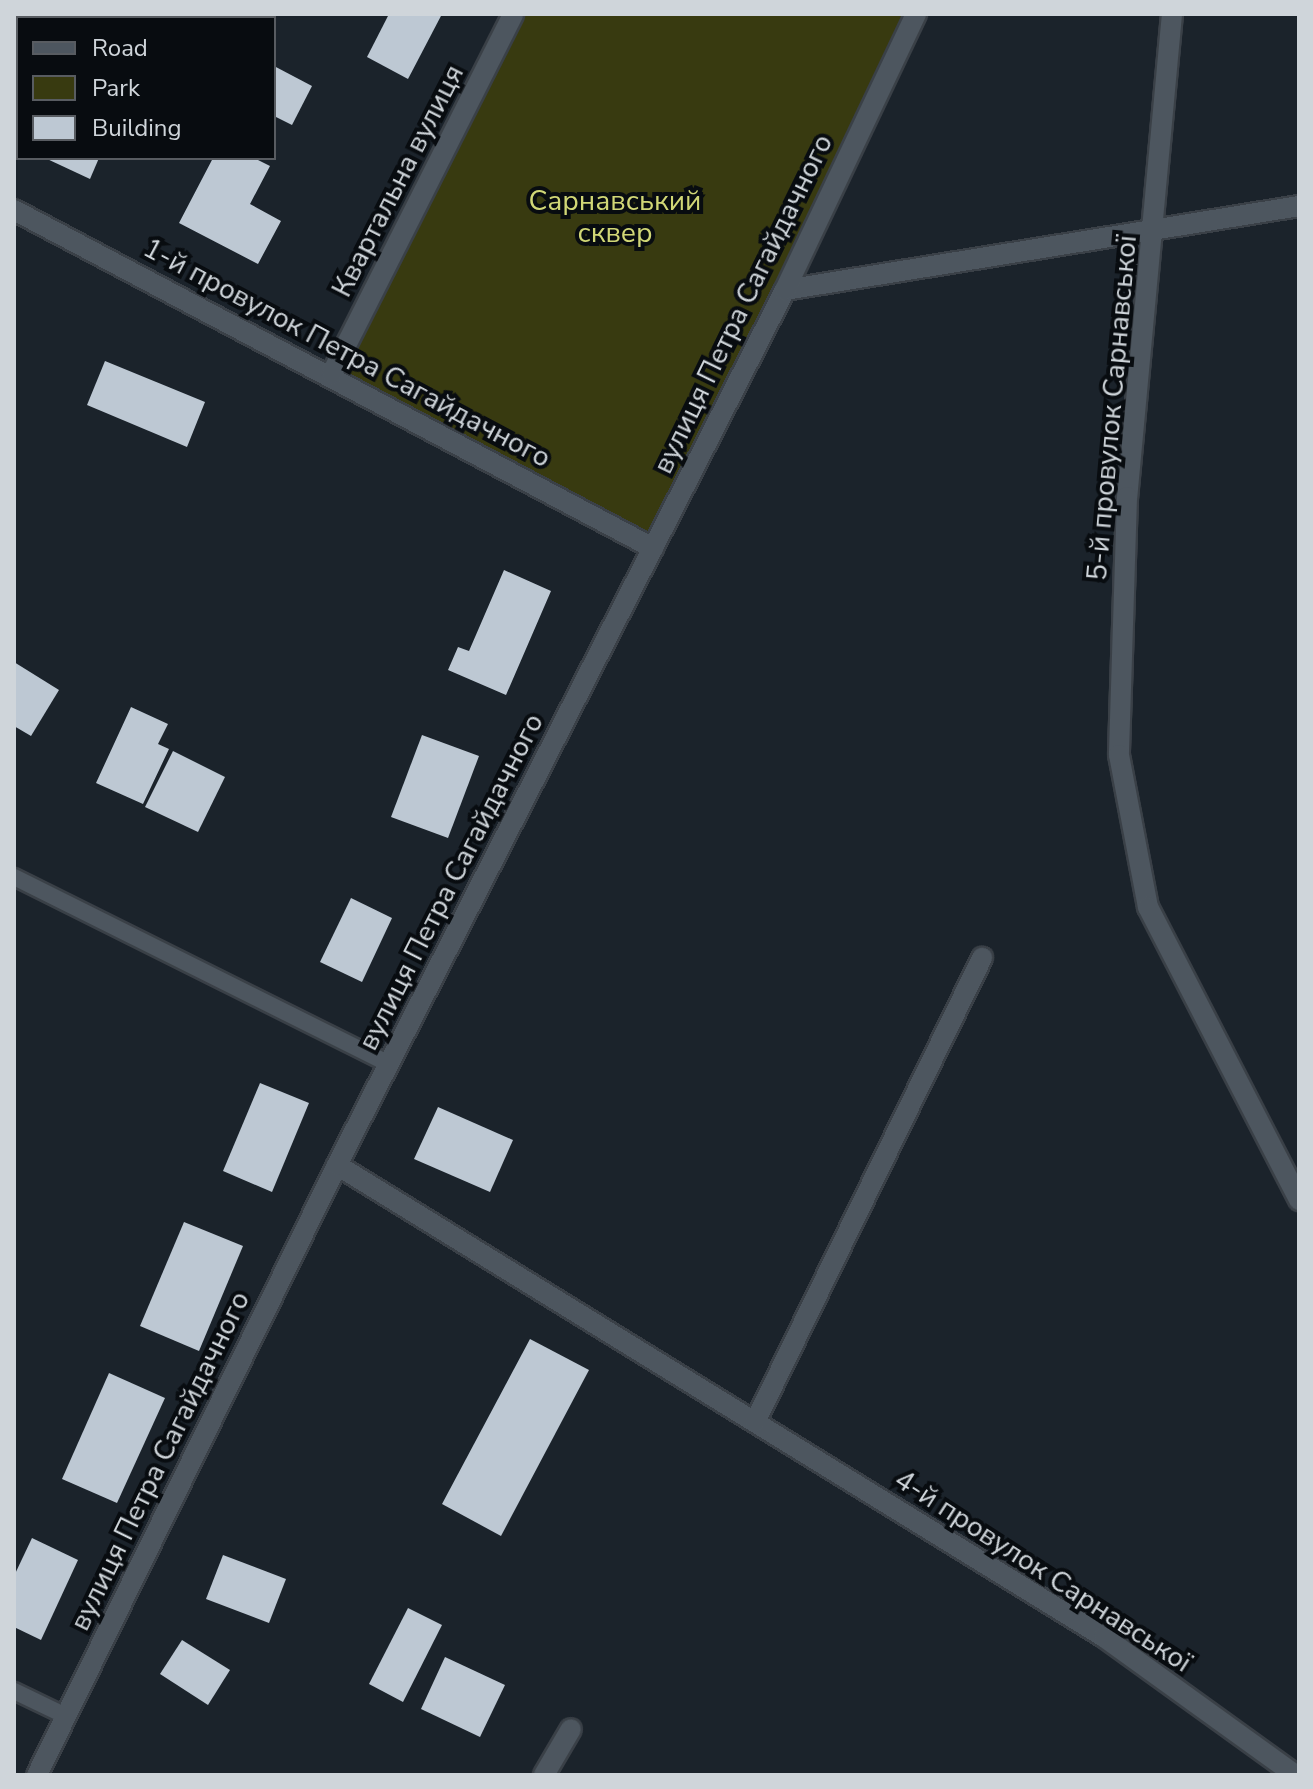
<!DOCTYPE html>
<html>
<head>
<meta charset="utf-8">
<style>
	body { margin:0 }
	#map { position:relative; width:1313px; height:1789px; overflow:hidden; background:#1b232b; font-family:"Nunito Sans",sans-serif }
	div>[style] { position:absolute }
	.green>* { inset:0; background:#383a10 }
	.building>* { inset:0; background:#bdc8d3 }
	.roads { filter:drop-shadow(2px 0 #3a4047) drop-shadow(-2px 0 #3a4047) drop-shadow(0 2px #3a4047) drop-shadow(0 -2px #3a4047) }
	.service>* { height:16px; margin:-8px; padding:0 8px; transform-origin:8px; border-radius:8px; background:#4d565f }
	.minor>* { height:20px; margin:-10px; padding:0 10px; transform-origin:10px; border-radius:10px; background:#4d565f }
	span { translate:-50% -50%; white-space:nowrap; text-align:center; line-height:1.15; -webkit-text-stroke:8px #080c10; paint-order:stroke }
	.street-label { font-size:28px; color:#cfd5da }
	.park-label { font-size:28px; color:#d1d776 }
	.frame { position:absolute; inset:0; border:16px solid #cfd5da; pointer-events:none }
	.legend { position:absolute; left:16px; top:16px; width:260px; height:144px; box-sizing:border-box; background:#080c10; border:2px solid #585c61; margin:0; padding:10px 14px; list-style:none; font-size:24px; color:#cfd5da }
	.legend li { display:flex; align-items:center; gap:16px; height:40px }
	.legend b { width:40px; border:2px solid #585c61 }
</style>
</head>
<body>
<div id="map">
	<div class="green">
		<i style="clip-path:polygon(518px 14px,904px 14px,777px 290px,650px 540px,339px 371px)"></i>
	</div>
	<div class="building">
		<i style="clip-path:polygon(389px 14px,442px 14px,408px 79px,367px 57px)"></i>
		<i style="clip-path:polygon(274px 66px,312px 86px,292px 125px,274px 116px)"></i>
		<i style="clip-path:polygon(45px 158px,99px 158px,90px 179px)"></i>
		<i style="clip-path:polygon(213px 158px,254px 158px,270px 166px,250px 204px,281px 221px,258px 264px,179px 223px)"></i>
		<i style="clip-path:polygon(105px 361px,205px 402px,187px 447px,87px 405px)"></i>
		<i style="clip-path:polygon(504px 570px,551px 591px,506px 695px,448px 670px,458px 647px,469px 651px)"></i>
		<i style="clip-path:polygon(14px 662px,59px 690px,31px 736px,14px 726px)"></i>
		<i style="clip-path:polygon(131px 707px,168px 724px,158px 744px,169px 749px,143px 804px,96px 783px)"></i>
		<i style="clip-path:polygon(422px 735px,479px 756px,448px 838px,391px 817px)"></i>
		<i style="clip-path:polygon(173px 751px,225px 777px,198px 832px,145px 807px)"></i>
		<i style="clip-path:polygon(351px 898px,392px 918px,362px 982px,320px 962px)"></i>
		<i style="clip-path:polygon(260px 1083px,309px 1103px,272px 1192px,223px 1171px)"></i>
		<i style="clip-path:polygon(438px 1107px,513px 1140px,490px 1192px,414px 1159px)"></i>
		<i style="clip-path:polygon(184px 1222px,243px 1246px,199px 1351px,140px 1326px)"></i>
		<i style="clip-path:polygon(530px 1339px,589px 1370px,501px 1536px,442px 1504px)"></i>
		<i style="clip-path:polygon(109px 1373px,165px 1398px,117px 1503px,62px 1479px)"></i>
		<i style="clip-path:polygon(32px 1538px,78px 1560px,41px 1640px,14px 1627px,14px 1576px)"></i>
		<i style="clip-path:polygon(223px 1555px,286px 1579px,269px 1623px,206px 1599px)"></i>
		<i style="clip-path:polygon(408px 1608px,442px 1625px,403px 1702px,369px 1684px)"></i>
		<i style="clip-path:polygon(182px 1640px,230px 1670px,208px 1705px,160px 1674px)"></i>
		<i style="clip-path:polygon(445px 1657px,505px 1685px,480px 1737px,421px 1709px)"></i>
	</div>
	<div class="roads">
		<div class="service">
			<i style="left:14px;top:877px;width:419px;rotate:26.5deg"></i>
			<i style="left:14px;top:1691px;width:58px;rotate:25.7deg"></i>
		</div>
		<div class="minor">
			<i style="left:1172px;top:14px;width:485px;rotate:95.3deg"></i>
			<i style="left:1127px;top:497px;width:258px;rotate:91.8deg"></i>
			<i style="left:1119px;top:755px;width:155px;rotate:79.2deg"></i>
			<i style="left:1148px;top:907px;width:330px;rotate:62.7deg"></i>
			<i style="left:14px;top:210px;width:723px;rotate:27.88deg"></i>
			<i style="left:785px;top:290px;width:521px;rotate:-9.28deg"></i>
			<i style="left:332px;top:373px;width:402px;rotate:-63.2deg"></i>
			<i style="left:337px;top:1165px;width:901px;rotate:31.61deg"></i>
			<i style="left:1104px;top:1637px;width:236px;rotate:35.8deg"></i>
			<i style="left:755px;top:1422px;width:517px;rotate:-63.93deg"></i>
			<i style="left:37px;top:1775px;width:680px;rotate:-63.81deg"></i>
			<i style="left:337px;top:1165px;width:983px;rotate:-62.89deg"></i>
			<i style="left:785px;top:290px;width:306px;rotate:-64.6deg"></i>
			<i style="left:544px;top:1775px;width:53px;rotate:-59.6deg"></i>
		</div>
	</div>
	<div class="street-label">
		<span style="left:398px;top:181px;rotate:-63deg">Квартальна вулиця</span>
		<span style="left:743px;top:304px;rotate:-64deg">вулиця Петра Сагайдачного</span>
		<span style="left:347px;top:353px;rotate:28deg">1-й провулок Петра Сагайдачного</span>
		<span style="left:1112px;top:408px;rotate:-85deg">5-й провулок Сарнавської</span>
		<span style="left:451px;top:882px;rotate:-63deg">вулиця Петра Сагайдачного</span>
		<span style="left:160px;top:1461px;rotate:-64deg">вулиця Петра Сагайдачного</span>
		<span style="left:1043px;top:1571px;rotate:33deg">4-й провулок Сарнавської</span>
	</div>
	<div class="park-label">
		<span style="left:615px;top:217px">Сарнавський<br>сквер</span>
	</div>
	<div class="frame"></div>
	<ul class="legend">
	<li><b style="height:10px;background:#4d565f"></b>Road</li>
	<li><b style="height:22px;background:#383a10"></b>Park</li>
	<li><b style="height:22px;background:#bdc8d3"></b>Building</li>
	</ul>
</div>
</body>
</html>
